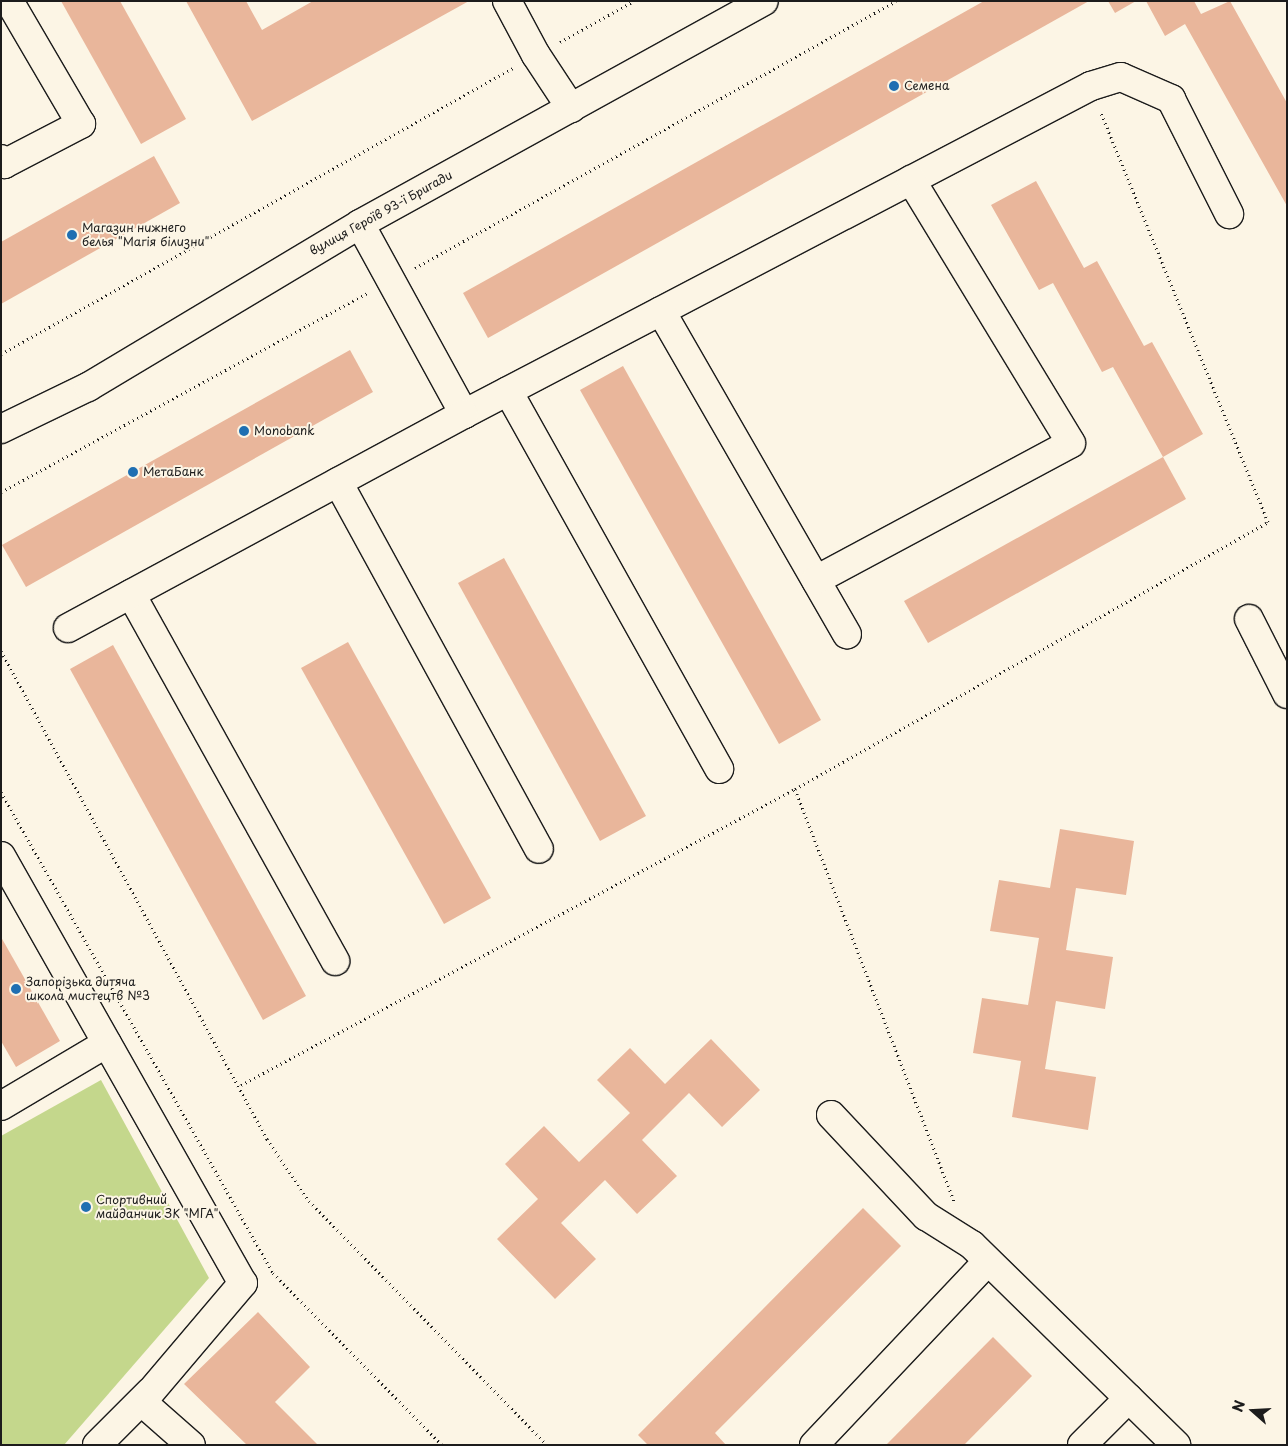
<!DOCTYPE html>
<html>
<head>
<meta charset="utf-8">
<style>
	body { margin:0 }
	#map { position:relative; width:1288px; height:1446px; overflow:hidden; background:#fcf5e5; font-family:"Playpen Sans",sans-serif }
	div>[style] { position:absolute }
	.green>* { inset:0; background:#c4d78c }
	.building>* { inset:0; background:#e9b69b }
	.path>* { height:3px; margin-top:-1.5px; transform-origin:0; background:repeating-linear-gradient(90deg,#1c1c1c 0 1px,transparent 0 5px) }
	.roads { filter:drop-shadow(1px 0 #1c1c1c) drop-shadow(-1px 0 #1c1c1c) drop-shadow(0 1px #1c1c1c) drop-shadow(0 -1px #1c1c1c) }
	.minor>* { height:28px; margin:-14px; padding:0 14px; transform-origin:14px; border-radius:14px; background:#fcf5e5 }
	.dots>* { width:14px; height:14px; translate:-50% -50%; box-sizing:border-box; border:2px solid #fcf5e5; border-radius:50% }
	span { translate:-50% -50%; white-space:nowrap; text-align:center; line-height:1.15; -webkit-text-stroke:4px #fcf5e5; paint-order:stroke }
	.poi-label { font-size:12px; color:#1c1c1c }
	.left { translate:0 -50%; text-align:left }
	.street-label { font-size:12px; color:#1c1c1c }
	.frame { position:absolute; inset:0; border:2px solid #1c1c1c; pointer-events:none }
	.north { position:absolute; left:1228px; top:1386px; width:50px; height:50px; -webkit-text-stroke:4px #fcf5e5; paint-order:stroke; rotate:289deg; font-size:14px; font-weight:700; line-height:20px; text-align:center; color:#1c1c1c }
	.north::after { content:''; display:block; margin:auto; width:18px; height:22px; background:#1c1c1c; clip-path:polygon(50% 0,100% 100%,50% 72%,0 100%) }
</style>
</head>
<body>
<div id="map">
	<div class="green">
		<i style="clip-path:polygon(101px 1080px,209px 1278px,64px 1445px,1px 1445px,1px 1136px)"></i>
	</div>
	<div class="building">
		<i style="clip-path:polygon(61px 1px,120px 1px,186px 119px,141px 144px)"></i>
		<i style="clip-path:polygon(186px 1px,246px 1px,262px 30px,313px 1px,469px 1px,252px 121px)"></i>
		<i style="clip-path:polygon(984px 1px,1089px 1px,488px 338px,463px 293px)"></i>
		<i style="clip-path:polygon(1108px 1px,1136px 1px,1115px 13px)"></i>
		<i style="clip-path:polygon(1146px 1px,1194px 1px,1201px 14px,1230px 1px,1287px 103px,1287px 206px,1185px 24px,1165px 36px)"></i>
		<i style="clip-path:polygon(154px 156px,180px 203px,1px 304px,1px 242px)"></i>
		<i style="clip-path:polygon(1036px 181px,1084px 268px,1097px 261px,1144px 346px,1152px 342px,1203px 434px,1163px 457px,1113px 367px,1102px 372px,1053px 283px,1039px 290px,991px 205px)"></i>
		<i style="clip-path:polygon(350px 350px,373px 392px,26px 587px,2px 545px)"></i>
		<i style="clip-path:polygon(623px 366px,821px 720px,779px 744px,580px 390px)"></i>
		<i style="clip-path:polygon(1163px 457px,1186px 499px,928px 643px,904px 601px)"></i>
		<i style="clip-path:polygon(504px 558px,646px 816px,600px 841px,458px 583px)"></i>
		<i style="clip-path:polygon(348px 642px,491px 898px,444px 924px,301px 668px)"></i>
		<i style="clip-path:polygon(113px 645px,306px 996px,263px 1020px,70px 669px)"></i>
		<i style="clip-path:polygon(1060px 829px,1134px 841px,1126px 895px,1076px 888px,1066px 950px,1113px 957px,1105px 1009px,1056px 1001px,1045px 1069px,1096px 1077px,1088px 1130px,1012px 1117px,1021px 1061px,973px 1053px,982px 998px,1028px 1005px,1039px 938px,990px 931px,999px 880px,1050px 888px)"></i>
		<i style="clip-path:polygon(1px 937px,60px 1041px,16px 1067px,1px 1041px)"></i>
		<i style="clip-path:polygon(711px 1039px,760px 1090px,722px 1127px,689px 1093px,642px 1140px,677px 1176px,637px 1214px,605px 1180px,561px 1223px,596px 1259px,555px 1299px,497px 1239px,538px 1199px,505px 1164px,544px 1126px,579px 1162px,630px 1113px,597px 1080px,630px 1048px,665px 1084px)"></i>
		<i style="clip-path:polygon(863px 1208px,901px 1246px,715px 1433px,726px 1445px,648px 1445px,638px 1435px)"></i>
		<i style="clip-path:polygon(258px 1312px,310px 1367px,275px 1402px,318px 1445px,247px 1445px,184px 1384px)"></i>
		<i style="clip-path:polygon(993px 1337px,1032px 1376px,964px 1445px,886px 1445px)"></i>
	</div>
	<div class="path">
		<i style="left:560px;top:42px;width:85px;rotate:-29deg"></i>
		<i style="left:415px;top:268px;width:550px;rotate:-29.03deg"></i>
		<i style="left:1px;top:354px;width:586px;rotate:-29.19deg"></i>
		<i style="left:1px;top:492px;width:417px;rotate:-28.5deg"></i>
		<i style="left:1px;top:651px;width:556px;rotate:61.41deg"></i>
		<i style="left:267px;top:1139px;width:75px;rotate:55.9deg"></i>
		<i style="left:309px;top:1201px;width:341px;rotate:45.7deg"></i>
		<i style="left:795px;top:789px;width:442px;rotate:68.9deg"></i>
		<i style="left:1px;top:792px;width:553px;rotate:60.51deg"></i>
		<i style="left:273px;top:1273px;width:241px;rotate:45.5deg"></i>
		<i style="left:241px;top:1085px;width:628px;rotate:-28.12deg"></i>
		<i style="left:795px;top:789px;width:543px;rotate:-29.44deg"></i>
		<i style="left:1268px;top:522px;width:443px;rotate:-112.2deg"></i>
	</div>
	<div class="roads">
		<div class="minor">
			<i style="left:507px;top:1px;width:61px;rotate:61.8deg"></i>
			<i style="left:536px;top:55px;width:64px;rotate:56.6deg"></i>
			<i style="left:1px;top:159px;width:6px;rotate:59deg"></i>
			<i style="left:4px;top:164px;width:87px;rotate:-27.5deg"></i>
			<i style="left:81px;top:124px;width:143px;rotate:-120.3deg"></i>
			<i style="left:360px;top:224px;width:217px;rotate:61.3deg"></i>
			<i style="left:464px;top:414px;width:708px;rotate:-27.62deg"></i>
			<i style="left:1091px;top:86px;width:31px;rotate:-17deg"></i>
			<i style="left:1121px;top:77px;width:55px;rotate:23.7deg"></i>
			<i style="left:1171px;top:99px;width:129px;rotate:63.2deg"></i>
			<i style="left:661px;top:311px;width:373px;rotate:60.1deg"></i>
			<i style="left:508px;top:391px;width:433px;rotate:60.8deg"></i>
			<i style="left:1px;top:429px;width:97px;rotate:-25.8deg"></i>
			<i style="left:88px;top:387px;width:317px;rotate:-30.9deg"></i>
			<i style="left:360px;top:224px;width:461px;rotate:-28.9deg"></i>
			<i style="left:338px;top:482px;width:418px;rotate:61.3deg"></i>
			<i style="left:816px;top:580px;width:289px;rotate:-28.2deg"></i>
			<i style="left:1071px;top:443px;width:308px;rotate:-121.3deg"></i>
			<i style="left:131px;top:594px;width:420px;rotate:60.9deg"></i>
			<i style="left:1249px;top:619px;width:84px;rotate:63.1deg"></i>
			<i style="left:68px;top:628px;width:450px;rotate:-28.4deg"></i>
			<i style="left:1px;top:856px;width:491px;rotate:60.5deg"></i>
			<i style="left:243px;top:1283px;width:156px;rotate:130.3deg"></i>
			<i style="left:142px;top:1402px;width:65px;rotate:41.3deg"></i>
			<i style="left:1px;top:1106px;width:123px;rotate:-30.7deg"></i>
			<i style="left:831px;top:1115px;width:139px;rotate:46.8deg"></i>
			<i style="left:926px;top:1216px;width:54px;rotate:32.2deg"></i>
			<i style="left:972px;top:1245px;width:286px;rotate:44.4deg"></i>
			<i style="left:97px;top:1445px;width:75px;rotate:-45deg"></i>
			<i style="left:814px;top:1445px;width:253px;rotate:-46.6deg"></i>
			<i style="left:1082px;top:1445px;width:66px;rotate:-45deg"></i>
		</div>
	</div>
	<div class="dots">
		<i style="left:894px;top:86px;background:#1f6fb2"></i>
		<i style="left:72px;top:235px;background:#1f6fb2"></i>
		<i style="left:244px;top:431px;background:#1f6fb2"></i>
		<i style="left:133px;top:472px;background:#1f6fb2"></i>
		<i style="left:16px;top:989px;background:#1f6fb2"></i>
		<i style="left:86px;top:1207px;background:#1f6fb2"></i>
	</div>
	<div class="poi-label">
		<span class="left" style="left:904px;top:86px">Семена</span>
		<span class="left" style="left:82px;top:235px">Магазин нижнего<br>белья "Магія білизни"</span>
		<span class="left" style="left:254px;top:431px">Monobank</span>
		<span class="left" style="left:143px;top:472px">МетаБанк</span>
		<span class="left" style="left:26px;top:989px">Запорізька дитяча<br>школа мистецтв №3</span>
		<span class="left" style="left:96px;top:1207px">Спортивний<br>майданчик ЗК "МГА"</span>
	</div>
	<div class="street-label">
		<span style="left:381px;top:213px;rotate:-29deg">вулиця Героїв 93-ї Бригади</span>
	</div>
	<div class="frame"></div>
	<div class="north">N</div>
</div>
</body>
</html>
